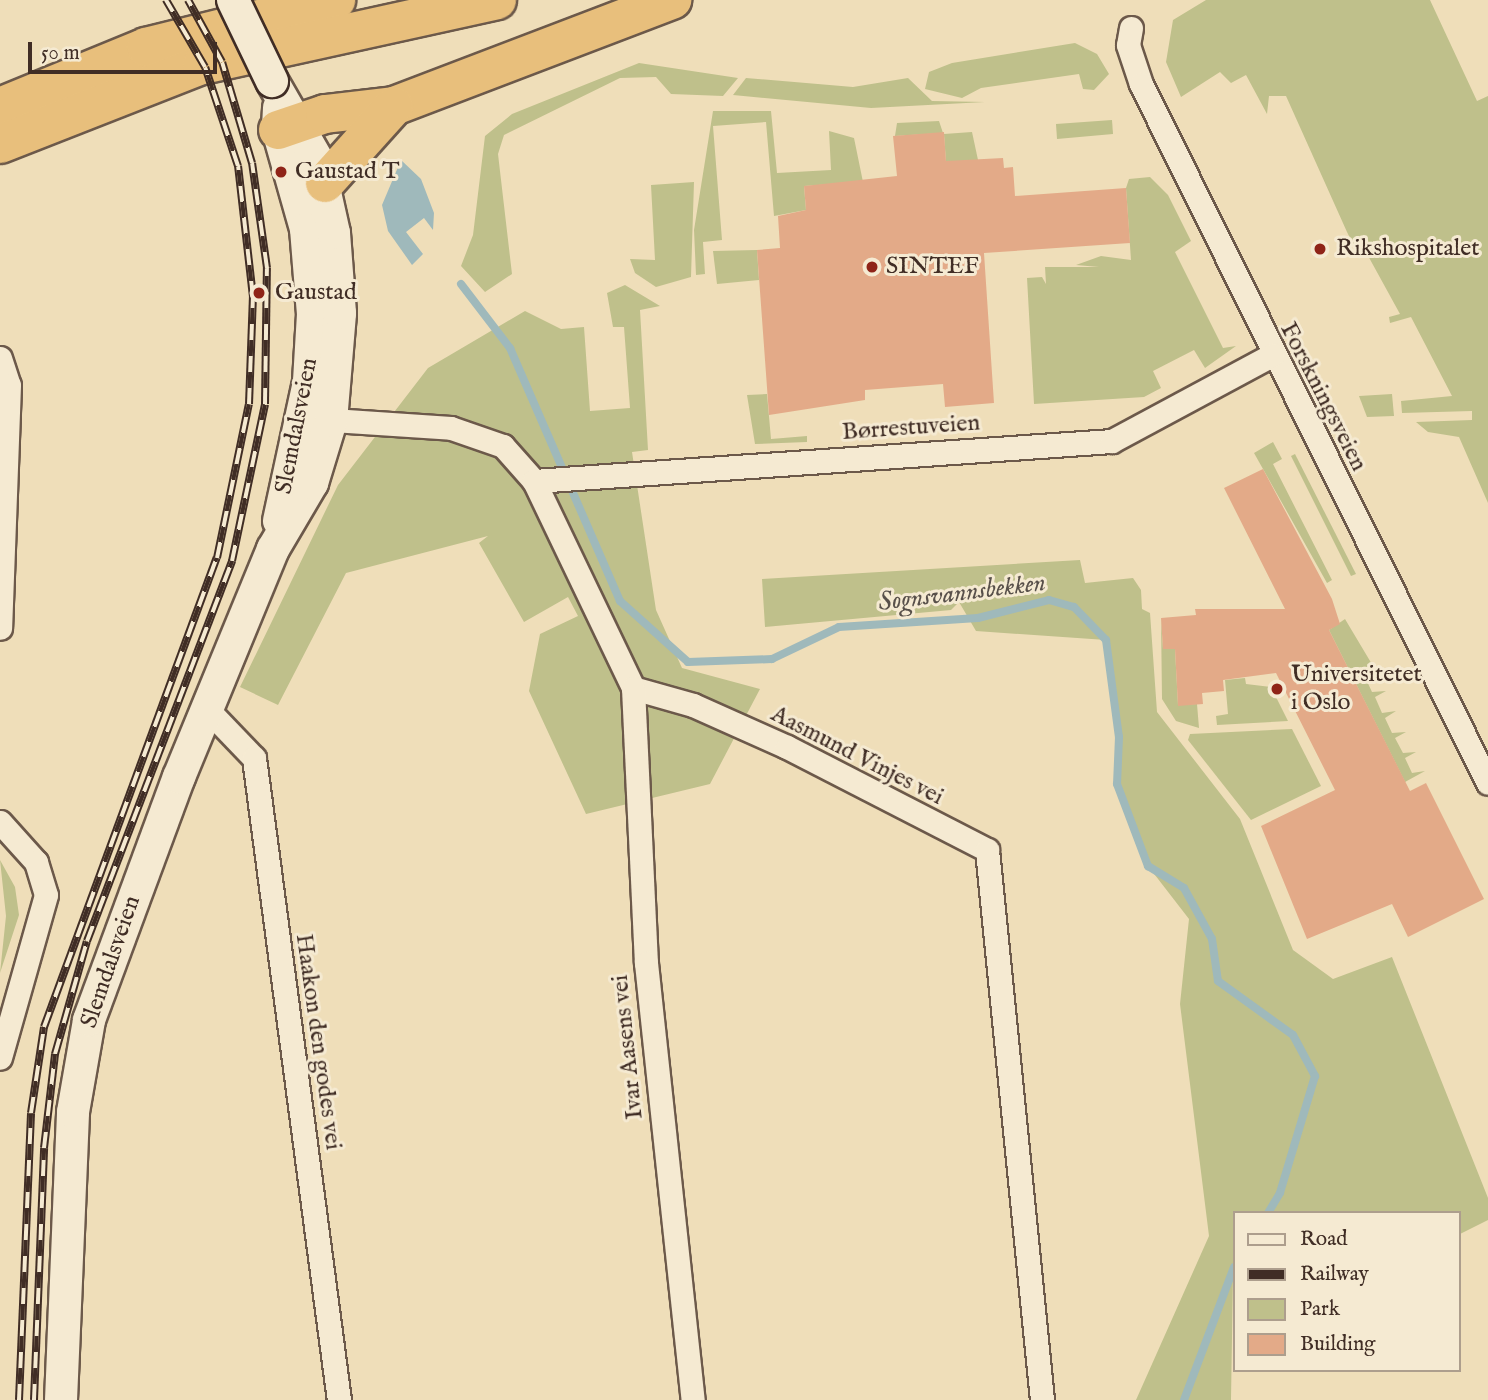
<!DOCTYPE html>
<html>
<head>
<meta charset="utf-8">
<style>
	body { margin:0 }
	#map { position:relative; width:1488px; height:1400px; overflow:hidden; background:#efdeb9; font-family:"IM FELL English",serif }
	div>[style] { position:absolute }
	.green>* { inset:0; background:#bfc08b }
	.water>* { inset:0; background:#9fb9bb }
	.stream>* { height:8px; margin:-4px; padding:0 4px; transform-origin:4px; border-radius:4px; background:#9fb9bb }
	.building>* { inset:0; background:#e3aa88 }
	.roads { filter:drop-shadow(2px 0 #6c594a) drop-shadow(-2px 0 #6c594a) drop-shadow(0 2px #6c594a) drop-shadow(0 -2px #6c594a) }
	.street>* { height:23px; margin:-11.5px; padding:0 11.5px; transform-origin:11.5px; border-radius:11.5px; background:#f5ead2 }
	.secondary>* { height:32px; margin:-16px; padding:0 16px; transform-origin:16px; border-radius:16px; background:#f5ead2 }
	.highway>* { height:38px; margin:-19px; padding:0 19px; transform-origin:19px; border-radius:19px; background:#e8bf7c }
	.rail>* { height:8px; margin-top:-4px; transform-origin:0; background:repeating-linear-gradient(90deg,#f5ead2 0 16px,#402d25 0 32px); box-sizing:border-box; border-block:2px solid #402d25 }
	.bridges { filter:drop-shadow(2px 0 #402d25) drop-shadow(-2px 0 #402d25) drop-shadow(0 2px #402d25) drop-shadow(0 -2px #402d25) }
	.secondary-bridge>* { height:32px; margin:-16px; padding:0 16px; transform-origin:16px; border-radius:16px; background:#f5ead2 }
	.dots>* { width:19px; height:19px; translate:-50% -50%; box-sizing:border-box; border:4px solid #f5ead2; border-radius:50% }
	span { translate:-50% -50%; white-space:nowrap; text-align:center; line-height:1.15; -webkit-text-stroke:6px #f5ead2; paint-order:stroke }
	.poi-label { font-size:24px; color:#402d25 }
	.left { translate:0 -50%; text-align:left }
	.street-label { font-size:24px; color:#402d25 }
	.water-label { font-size:26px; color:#58504a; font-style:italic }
	.legend { position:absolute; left:1233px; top:1211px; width:228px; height:161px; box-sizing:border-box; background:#f5ead2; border:2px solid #ad9e8d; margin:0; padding:9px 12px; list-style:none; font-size:21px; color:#402d25 }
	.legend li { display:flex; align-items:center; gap:14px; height:35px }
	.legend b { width:35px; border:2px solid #ad9e8d }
	.scale { position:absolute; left:28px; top:42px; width:189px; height:32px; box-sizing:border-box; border:4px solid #402d25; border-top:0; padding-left:9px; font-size:21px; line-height:24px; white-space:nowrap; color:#402d25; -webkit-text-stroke:5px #f5ead2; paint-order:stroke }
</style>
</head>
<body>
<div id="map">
	<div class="green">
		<i style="clip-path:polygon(1206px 0,1430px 0,1477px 101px,1488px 96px,1488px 503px,1459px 437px,1428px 432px,1416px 422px,1472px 420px,1472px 411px,1402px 413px,1401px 401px,1452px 396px,1411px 317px,1390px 323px,1389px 317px,1400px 314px,1361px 243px,1354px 246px,1347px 232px,1286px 96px,1269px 96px,1267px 114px,1246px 75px,1231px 83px,1220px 72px,1181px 97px,1166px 62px,1173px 20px)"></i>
		<i style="clip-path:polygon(1075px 43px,1097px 54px,1109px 74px,1094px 90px,1083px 89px,1079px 74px,981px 88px,962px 98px,925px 89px,929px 72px,952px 63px)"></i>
		<i style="clip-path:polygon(639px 63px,738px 78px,723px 96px,671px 94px,656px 77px,620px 78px,504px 135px,498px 154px,512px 274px,485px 292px,461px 266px,473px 235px,485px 136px,512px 114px)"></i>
		<i style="clip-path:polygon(746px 78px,853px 87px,908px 78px,932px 101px,985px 102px,871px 108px,733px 95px)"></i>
		<i style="clip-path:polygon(713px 111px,771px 111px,777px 173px,831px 170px,829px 131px,854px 138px,863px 182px,804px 186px,806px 210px,774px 216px,766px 122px,713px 126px,722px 240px,703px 242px,705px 274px,696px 275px,694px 230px)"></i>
		<i style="clip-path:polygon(1112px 120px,1113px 134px,1057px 139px,1056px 124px)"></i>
		<i style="clip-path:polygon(939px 121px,943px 133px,895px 136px,897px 123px)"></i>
		<i style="clip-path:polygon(972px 132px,978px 160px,949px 204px,944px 134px)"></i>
		<i style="clip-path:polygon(1150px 177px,1168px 195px,1191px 241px,1175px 252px,1223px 348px,1236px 346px,1205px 368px,1194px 350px,1153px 371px,1161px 388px,1144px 397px,1034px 404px,1027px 278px,1042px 277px,1046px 284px,1045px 267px,1099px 267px,1076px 265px,1101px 256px,1131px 260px,1126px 188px,1129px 179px)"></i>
		<i style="clip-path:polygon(694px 182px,691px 277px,656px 287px,635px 273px,630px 259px,655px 260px,651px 185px)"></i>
		<i style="clip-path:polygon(757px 250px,759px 280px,717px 284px,713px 251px)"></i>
		<i style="clip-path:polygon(625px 285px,660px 306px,640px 310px,648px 450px,632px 452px,656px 610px,682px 668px,760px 689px,710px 784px,586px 814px,529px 691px,540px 634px,578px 616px,568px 597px,524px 622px,479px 543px,488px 536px,346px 573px,278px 705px,240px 687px,338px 485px,428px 368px,525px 311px,561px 329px,584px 327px,590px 411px,630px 408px,624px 327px,613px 327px,607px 293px)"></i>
		<i style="clip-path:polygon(767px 394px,771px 439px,807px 436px,807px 442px,755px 444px,747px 395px)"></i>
		<i style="clip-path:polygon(1392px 394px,1394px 416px,1367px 417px,1359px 396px)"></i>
		<i style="clip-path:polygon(1273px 442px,1282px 459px,1273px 464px,1332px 580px,1327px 583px,1254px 453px)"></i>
		<i style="clip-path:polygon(1295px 454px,1356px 574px,1351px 576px,1291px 456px)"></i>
		<i style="clip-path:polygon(1080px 560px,1085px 583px,1133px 578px,1141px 590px,1142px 609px,1150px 613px,1157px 712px,1240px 819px,1293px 950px,1333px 979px,1392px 957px,1488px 1198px,1488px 1220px,1458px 1235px,1458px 1213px,1234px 1213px,1231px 1400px,1136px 1400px,1209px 1236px,1180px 1004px,1189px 919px,1148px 866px,1117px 784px,1119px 737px,1106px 640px,976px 631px,959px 602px,951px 610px,765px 627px,762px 579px)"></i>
		<i style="clip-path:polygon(1161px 618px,1163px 649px,1175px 649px,1178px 705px,1197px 704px,1199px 728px,1176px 721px,1162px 699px)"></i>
		<i style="clip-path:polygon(1345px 619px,1376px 671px,1365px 677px,1372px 692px,1386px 691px,1375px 697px,1382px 713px,1396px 711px,1385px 718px,1392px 733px,1406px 732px,1395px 738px,1403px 753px,1416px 752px,1405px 758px,1412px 773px,1425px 771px,1405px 782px,1329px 630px)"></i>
		<i style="clip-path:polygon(1245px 678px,1246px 684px,1271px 687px,1288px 721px,1217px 725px,1216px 716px,1228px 714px,1225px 680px)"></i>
		<i style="clip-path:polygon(1292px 729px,1321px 786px,1251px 820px,1188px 740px,1190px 734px)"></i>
		<i style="clip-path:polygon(0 860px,15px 887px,19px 915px,0 973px,6px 916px)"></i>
	</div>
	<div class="water">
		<i style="clip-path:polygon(401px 160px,421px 179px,434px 213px,433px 230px,424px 218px,406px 232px,423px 254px,412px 265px,388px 231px,382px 205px)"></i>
	</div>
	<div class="stream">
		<i style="left:461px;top:284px;width:81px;rotate:52.6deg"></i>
		<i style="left:510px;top:348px;width:276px;rotate:66.5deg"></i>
		<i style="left:620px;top:601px;width:91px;rotate:41.9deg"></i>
		<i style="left:688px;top:662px;width:84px;rotate:-2deg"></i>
		<i style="left:772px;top:659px;width:74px;rotate:-25.5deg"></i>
		<i style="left:839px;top:627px;width:139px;rotate:-3.7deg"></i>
		<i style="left:978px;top:618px;width:73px;rotate:-14.2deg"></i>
		<i style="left:1049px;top:600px;width:26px;rotate:16deg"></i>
		<i style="left:1074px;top:607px;width:46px;rotate:45.9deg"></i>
		<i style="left:1106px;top:640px;width:98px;rotate:82.4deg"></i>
		<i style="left:1119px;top:737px;width:47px;rotate:92.4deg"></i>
		<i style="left:1117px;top:784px;width:88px;rotate:69.3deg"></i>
		<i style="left:1148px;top:866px;width:42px;rotate:31.4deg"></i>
		<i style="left:1184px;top:888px;width:58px;rotate:61.2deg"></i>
		<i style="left:1212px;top:939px;width:42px;rotate:81.9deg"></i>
		<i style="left:1218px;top:981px;width:92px;rotate:35.8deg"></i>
		<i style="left:1293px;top:1035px;width:47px;rotate:61.8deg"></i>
		<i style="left:1315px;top:1076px;width:122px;rotate:106.7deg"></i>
		<i style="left:1280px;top:1193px;width:23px;rotate:121deg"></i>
		<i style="left:1184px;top:1400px;width:142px;rotate:-69.4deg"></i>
	</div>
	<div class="building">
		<i style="clip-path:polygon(944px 132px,946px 161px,1003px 158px,1004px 168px,1013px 167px,1015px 196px,1126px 188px,1130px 243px,984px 253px,994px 403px,945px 407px,943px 384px,865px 390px,865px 400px,769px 415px,757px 250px,780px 248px,778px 216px,806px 210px,804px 186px,897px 176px,893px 136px)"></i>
		<i style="clip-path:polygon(1263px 469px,1332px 599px,1340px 624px,1329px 630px,1410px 791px,1426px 783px,1484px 899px,1408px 937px,1392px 904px,1307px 939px,1261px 826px,1335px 790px,1276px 673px,1223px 680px,1224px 691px,1202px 693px,1203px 704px,1178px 706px,1175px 649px,1163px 649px,1161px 618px,1196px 615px,1195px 609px,1285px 609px,1224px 488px)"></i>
	</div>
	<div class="roads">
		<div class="street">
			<i style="left:1131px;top:28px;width:17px;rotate:100deg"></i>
			<i style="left:1128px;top:45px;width:41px;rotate:71.6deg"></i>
			<i style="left:1141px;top:84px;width:780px;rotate:63.6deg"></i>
			<i style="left:0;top:358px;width:28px;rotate:72deg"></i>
			<i style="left:9px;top:385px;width:243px;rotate:92.1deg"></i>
			<i style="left:317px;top:419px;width:134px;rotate:3.8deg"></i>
			<i style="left:451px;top:428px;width:55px;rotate:19.1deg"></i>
			<i style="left:503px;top:446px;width:47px;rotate:48.5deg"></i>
			<i style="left:534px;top:481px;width:229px;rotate:64.4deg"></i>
			<i style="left:633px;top:688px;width:62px;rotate:15.8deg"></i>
			<i style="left:693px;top:705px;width:103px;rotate:24.1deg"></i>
			<i style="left:787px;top:747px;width:225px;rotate:27.2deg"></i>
			<i style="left:987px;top:850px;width:553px;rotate:84.29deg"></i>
			<i style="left:534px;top:481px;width:579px;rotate:-3.96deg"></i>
			<i style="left:1112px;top:441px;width:182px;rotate:-28.3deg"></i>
			<i style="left:633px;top:688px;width:275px;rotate:87.3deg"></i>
			<i style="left:646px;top:963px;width:440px;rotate:83.9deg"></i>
			<i style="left:208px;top:710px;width:66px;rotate:46.2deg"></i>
			<i style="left:254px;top:758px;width:648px;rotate:82.46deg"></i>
			<i style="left:0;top:822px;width:54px;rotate:48deg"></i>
			<i style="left:36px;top:862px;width:34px;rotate:73deg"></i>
			<i style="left:46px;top:895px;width:169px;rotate:105.8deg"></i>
		</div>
		<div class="secondary">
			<i style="left:279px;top:108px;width:22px;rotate:93deg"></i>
			<i style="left:278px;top:130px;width:103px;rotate:74.2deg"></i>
			<i style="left:306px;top:229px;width:85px;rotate:85.3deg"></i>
			<i style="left:313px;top:314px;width:68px;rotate:93.4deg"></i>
			<i style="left:309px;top:382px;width:142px;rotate:102.2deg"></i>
			<i style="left:61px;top:1400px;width:288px;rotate:-87.6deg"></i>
			<i style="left:73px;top:1112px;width:93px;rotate:-80.1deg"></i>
			<i style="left:89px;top:1020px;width:259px;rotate:-69.7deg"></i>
			<i style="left:179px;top:777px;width:247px;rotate:-67.6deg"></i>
			<i style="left:273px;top:549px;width:77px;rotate:-59.4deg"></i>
			<i style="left:312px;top:483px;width:65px;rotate:-73deg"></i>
			<i style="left:331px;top:421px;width:108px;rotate:-85.2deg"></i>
			<i style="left:340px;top:313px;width:80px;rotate:-94.3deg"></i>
			<i style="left:334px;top:233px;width:74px;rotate:-102.5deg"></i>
			<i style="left:318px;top:161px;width:92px;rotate:-119.9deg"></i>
		</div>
		<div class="highway">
			<i style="left:0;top:107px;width:158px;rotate:-22.3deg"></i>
			<i style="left:146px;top:47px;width:196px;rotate:-13.9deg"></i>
			<i style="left:278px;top:130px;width:50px;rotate:-18.8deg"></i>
			<i style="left:325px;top:114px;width:69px;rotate:-6.6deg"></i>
			<i style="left:394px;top:106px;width:298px;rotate:-20.9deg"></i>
			<i style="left:0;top:144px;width:217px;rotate:-21.4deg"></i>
			<i style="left:202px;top:65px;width:302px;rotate:-12.4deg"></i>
			<i style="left:325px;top:183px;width:103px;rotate:-48.1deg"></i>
		</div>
	</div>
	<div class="rail">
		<i style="left:19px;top:1400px;width:287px;rotate:-87.6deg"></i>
		<i style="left:31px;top:1113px;width:87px;rotate:-81.4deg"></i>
		<i style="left:44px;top:1027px;width:500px;rotate:-69.8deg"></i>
		<i style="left:217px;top:558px;width:157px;rotate:-78.3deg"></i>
		<i style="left:249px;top:404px;width:107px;rotate:-87.9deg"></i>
		<i style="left:253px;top:297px;width:132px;rotate:-96.5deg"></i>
		<i style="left:238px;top:166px;width:104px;rotate:-108.4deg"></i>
		<i style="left:205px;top:67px;width:78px;rotate:-120.2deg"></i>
		<i style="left:34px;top:1400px;width:252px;rotate:-87.7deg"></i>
		<i style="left:44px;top:1148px;width:95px;rotate:-83.3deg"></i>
		<i style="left:55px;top:1054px;width:117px;rotate:-74.2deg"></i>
		<i style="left:87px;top:941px;width:407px;rotate:-69.1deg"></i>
		<i style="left:232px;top:561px;width:160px;rotate:-78.1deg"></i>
		<i style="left:265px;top:404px;width:136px;rotate:-89.2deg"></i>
		<i style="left:267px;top:268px;width:106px;rotate:-98.1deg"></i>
		<i style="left:252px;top:163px;width:105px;rotate:-106.5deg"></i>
		<i style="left:222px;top:62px;width:71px;rotate:-118.7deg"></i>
	</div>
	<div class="bridges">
		<div class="secondary-bridge">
			<i style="left:233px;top:0;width:90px;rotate:64.3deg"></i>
		</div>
	</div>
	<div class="dots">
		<i style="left:281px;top:172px;background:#8f2418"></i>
		<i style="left:1320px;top:249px;background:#8f2418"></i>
		<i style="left:872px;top:267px;background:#8f2418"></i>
		<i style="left:259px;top:293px;background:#8f2418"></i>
		<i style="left:1277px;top:689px;background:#8f2418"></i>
	</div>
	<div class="poi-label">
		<span class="left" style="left:295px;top:172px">Gaustad T</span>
		<span class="left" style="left:1336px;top:249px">Rikshospitalet</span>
		<span class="left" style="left:886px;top:267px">SINTEF</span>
		<span class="left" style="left:275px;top:293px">Gaustad</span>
		<span class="left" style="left:1291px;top:689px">Universitetet<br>i Oslo</span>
	</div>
	<div class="street-label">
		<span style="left:1323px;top:397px;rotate:63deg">Forskningsveien</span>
		<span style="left:297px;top:426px;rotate:-79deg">Slemdalsveien</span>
		<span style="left:911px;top:428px;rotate:-4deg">Børrestuveien</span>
		<span style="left:857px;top:756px;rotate:27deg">Aasmund Vinjes vei</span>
		<span style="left:111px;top:962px;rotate:-71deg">Slemdalsveien</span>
		<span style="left:318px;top:1042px;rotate:82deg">Haakon den godes vei</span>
		<span style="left:628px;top:1047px;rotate:-96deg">Ivar Aasens vei</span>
	</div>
	<div class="water-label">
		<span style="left:962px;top:593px;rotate:-7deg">Sognsvannsbekken</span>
	</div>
	<ul class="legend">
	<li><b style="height:9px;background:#f5ead2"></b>Road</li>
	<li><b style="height:9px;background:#402d25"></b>Railway</li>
	<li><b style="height:19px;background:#bfc08b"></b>Park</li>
	<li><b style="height:19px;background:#e3aa88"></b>Building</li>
	</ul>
	<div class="scale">50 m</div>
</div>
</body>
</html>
